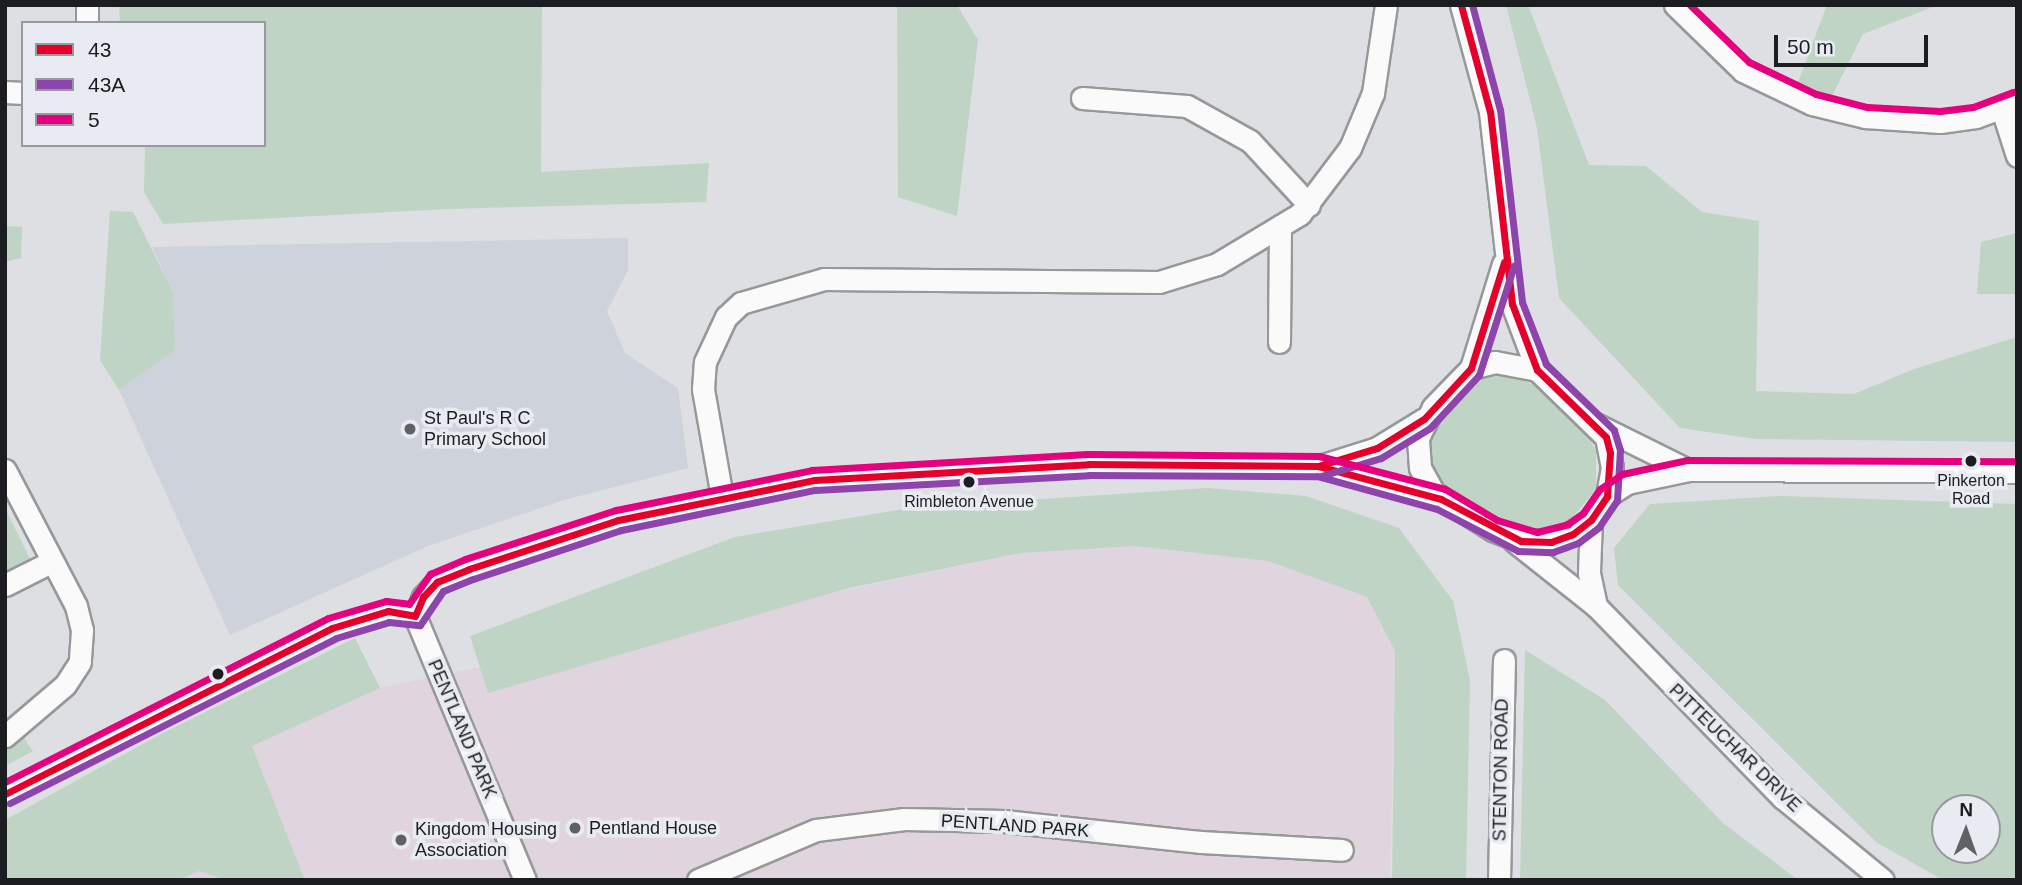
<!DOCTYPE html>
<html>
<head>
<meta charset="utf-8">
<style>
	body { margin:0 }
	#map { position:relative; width:2022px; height:885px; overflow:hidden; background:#dddfe2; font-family:Arial,sans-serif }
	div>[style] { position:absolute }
	.commercial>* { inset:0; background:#e0d5de }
	.built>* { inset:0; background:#ced2da }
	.green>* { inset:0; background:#bfd4c4 }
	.roads { filter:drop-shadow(2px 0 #969899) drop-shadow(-2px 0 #969899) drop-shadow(0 2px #969899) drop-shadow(0 -2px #969899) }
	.minor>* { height:21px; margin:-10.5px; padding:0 10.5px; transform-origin:10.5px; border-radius:10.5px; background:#fafafb }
	.bus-1>* { height:7px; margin:-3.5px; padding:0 3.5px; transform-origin:3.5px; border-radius:3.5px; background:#e4002b }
	.bus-2>* { height:7px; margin:-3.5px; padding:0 3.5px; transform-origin:3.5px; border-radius:3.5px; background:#8e44ad }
	.bus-3>* { height:7px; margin:-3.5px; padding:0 3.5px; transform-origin:3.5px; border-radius:3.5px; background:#e5007d }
	.dots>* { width:19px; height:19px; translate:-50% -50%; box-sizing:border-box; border:4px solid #e9ebf2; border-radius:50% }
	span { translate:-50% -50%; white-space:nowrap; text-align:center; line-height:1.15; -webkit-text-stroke:7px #e9ebf2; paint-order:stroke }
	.bus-label { font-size:16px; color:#1c1d20 }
	.poi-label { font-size:18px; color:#1c1d20 }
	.left { translate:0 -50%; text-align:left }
	.street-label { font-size:18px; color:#1c1d20 }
	.frame { position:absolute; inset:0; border:7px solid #1c1d20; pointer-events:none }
	.legend { position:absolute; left:21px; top:21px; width:245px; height:126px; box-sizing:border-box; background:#e9ebf2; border:2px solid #97999e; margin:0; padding:9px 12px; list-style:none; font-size:21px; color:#1c1d20 }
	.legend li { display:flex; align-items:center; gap:14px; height:35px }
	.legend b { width:35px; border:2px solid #97999e }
	.north { position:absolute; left:1931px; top:794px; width:70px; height:70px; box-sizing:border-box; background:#e9ebf2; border:2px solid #97999e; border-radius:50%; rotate:1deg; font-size:19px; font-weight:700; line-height:28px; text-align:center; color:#1c1d20 }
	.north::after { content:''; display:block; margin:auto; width:24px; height:32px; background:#606164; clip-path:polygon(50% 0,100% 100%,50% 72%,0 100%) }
	.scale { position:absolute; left:1774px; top:35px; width:154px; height:32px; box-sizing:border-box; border:4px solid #1c1d20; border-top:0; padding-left:9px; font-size:21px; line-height:24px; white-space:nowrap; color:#1c1d20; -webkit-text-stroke:5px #e9ebf2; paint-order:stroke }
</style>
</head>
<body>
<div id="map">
	<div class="commercial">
		<i style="clip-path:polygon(1135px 546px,1268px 561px,1367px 597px,1395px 651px,1390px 880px,305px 880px,252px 745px,380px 688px,1021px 553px)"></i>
		<i style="clip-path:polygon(199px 871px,276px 880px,178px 880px)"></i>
	</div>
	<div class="built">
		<i style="clip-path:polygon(628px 238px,628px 270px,607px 311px,625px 353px,678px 388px,688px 468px,564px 500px,428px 546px,230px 635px,119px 390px,175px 350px,173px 292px,152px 247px)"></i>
	</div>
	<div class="green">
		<i style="clip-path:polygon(119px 5px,542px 5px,541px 172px,709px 163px,706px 202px,448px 209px,163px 224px,144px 192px,145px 145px,264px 145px,264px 23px,120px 23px)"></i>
		<i style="clip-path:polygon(897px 5px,957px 5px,978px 40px,957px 216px,898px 197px)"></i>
		<i style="clip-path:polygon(1506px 5px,1528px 5px,1589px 165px,1646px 166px,1702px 212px,1759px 221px,1756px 391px,1854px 394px,1914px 369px,2017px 337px,2017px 442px,1756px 439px,1680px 428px,1559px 298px,1537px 128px)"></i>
		<i style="clip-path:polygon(1827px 5px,1938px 5px,1863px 34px,1826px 108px,1793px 96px)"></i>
		<i style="clip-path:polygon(110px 211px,133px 212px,173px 292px,175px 350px,119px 390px,100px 360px)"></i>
		<i style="clip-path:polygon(5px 226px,22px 227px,21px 258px,5px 262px)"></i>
		<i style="clip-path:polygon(2017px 233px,2017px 294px,1977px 294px,1981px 242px)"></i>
		<i style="clip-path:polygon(1509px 374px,1545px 390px,1584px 430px,1596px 451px,1596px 490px,1570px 520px,1544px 529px,1513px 525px,1458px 497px,1444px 486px,1432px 466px,1431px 432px,1437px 421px,1483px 377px)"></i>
		<i style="clip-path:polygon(1207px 488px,1306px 496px,1399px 528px,1453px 601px,1470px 680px,1466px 880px,1392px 880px,1395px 651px,1367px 597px,1268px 561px,1135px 546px,1021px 553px,849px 588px,488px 693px,470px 636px,735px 537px,910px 508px)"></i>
		<i style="clip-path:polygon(evenodd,1781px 496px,2017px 504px,2017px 880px,1943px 880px,1876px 842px,1618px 585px,1614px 548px,1650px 504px,1781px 496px,1945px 808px,1987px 808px,1987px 850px,1945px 850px,1945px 808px)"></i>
		<i style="clip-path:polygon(5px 508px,36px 571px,5px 585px)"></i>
		<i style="clip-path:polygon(355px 638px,380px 688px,252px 746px,305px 880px,226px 880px,199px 871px,178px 880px,5px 880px,5px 820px,159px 735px)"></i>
		<i style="clip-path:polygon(1525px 650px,1605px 700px,1723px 823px,1798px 880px,1520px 880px)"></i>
		<i style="clip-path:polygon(21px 734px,33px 751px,5px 766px,5px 745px)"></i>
	</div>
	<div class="roads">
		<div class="minor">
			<i style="left:87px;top:5px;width:18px;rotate:90deg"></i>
			<i style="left:1461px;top:5px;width:111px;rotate:74.8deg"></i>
			<i style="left:1490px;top:112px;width:193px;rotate:83.5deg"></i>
			<i style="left:1512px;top:304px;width:71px;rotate:69.3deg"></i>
			<i style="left:1675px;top:5px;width:95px;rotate:44.1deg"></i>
			<i style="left:1743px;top:71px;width:76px;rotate:25.6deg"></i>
			<i style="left:1812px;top:104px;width:55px;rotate:13.8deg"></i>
			<i style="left:1865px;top:117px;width:75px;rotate:3.8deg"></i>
			<i style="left:1940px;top:122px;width:36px;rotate:-8deg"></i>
			<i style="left:1976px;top:117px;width:44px;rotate:-20.1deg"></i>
			<i style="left:5px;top:92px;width:18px;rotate:3deg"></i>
			<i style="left:1082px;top:98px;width:105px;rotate:4.4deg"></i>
			<i style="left:1187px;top:106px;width:72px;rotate:29.1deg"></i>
			<i style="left:1250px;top:141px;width:87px;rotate:47.3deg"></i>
			<i style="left:2002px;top:109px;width:49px;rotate:72.3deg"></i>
			<i style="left:1279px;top:342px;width:116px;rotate:-89.5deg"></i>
			<i style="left:1495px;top:362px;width:43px;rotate:10.8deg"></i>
			<i style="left:1537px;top:370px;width:96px;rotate:44.2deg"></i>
			<i style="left:1606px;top:437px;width:31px;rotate:79deg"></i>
			<i style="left:1612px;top:467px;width:29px;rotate:100deg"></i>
			<i style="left:1607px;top:496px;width:29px;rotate:124deg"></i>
			<i style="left:1591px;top:520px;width:36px;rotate:148deg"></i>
			<i style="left:1561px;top:539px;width:40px;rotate:177.1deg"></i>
			<i style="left:1521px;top:541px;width:30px;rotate:-159deg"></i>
			<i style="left:1493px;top:530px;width:70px;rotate:-147.9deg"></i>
			<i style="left:1434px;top:493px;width:29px;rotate:-119deg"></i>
			<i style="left:1420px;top:468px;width:30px;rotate:-94deg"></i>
			<i style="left:1418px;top:438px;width:34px;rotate:-64deg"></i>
			<i style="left:1433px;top:407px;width:54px;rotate:-45.7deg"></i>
			<i style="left:1471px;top:368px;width:25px;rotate:-14deg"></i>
			<i style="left:1471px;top:368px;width:109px;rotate:-72.9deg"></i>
			<i style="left:1595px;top:424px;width:104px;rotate:26.3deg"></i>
			<i style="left:1320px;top:466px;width:60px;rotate:-17.5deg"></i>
			<i style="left:1377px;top:448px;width:55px;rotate:-31.7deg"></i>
			<i style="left:5px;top:470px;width:153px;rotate:62.4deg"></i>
			<i style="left:76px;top:606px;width:25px;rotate:76deg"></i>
			<i style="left:82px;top:630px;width:32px;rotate:94deg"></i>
			<i style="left:80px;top:662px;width:27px;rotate:123deg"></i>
			<i style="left:65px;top:685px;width:79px;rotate:139.6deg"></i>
			<i style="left:1607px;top:496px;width:24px;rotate:-33deg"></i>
			<i style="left:1627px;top:483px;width:62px;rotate:-12deg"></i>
			<i style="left:1688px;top:470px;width:329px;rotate:0.3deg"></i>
			<i style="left:722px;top:497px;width:110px;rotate:-100deg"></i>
			<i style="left:703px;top:389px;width:27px;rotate:-86deg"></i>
			<i style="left:705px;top:362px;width:50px;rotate:-65deg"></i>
			<i style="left:726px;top:317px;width:21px;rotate:-43deg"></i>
			<i style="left:741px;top:303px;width:86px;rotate:-16.1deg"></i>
			<i style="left:824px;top:279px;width:335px;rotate:0.5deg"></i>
			<i style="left:1159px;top:282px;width:61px;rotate:-17.2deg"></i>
			<i style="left:1217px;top:264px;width:97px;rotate:-31.1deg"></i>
			<i style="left:1300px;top:214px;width:83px;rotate:-52.9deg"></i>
			<i style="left:1350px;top:148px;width:60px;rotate:-67.3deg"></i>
			<i style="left:1373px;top:93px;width:89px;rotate:-81.6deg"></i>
			<i style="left:1591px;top:520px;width:53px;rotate:92.2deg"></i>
			<i style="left:1589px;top:573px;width:34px;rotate:78deg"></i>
			<i style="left:1514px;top:541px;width:105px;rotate:38.4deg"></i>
			<i style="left:1596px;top:606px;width:268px;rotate:45.8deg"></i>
			<i style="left:1783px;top:798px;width:129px;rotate:39.4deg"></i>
			<i style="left:5px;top:585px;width:51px;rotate:-26.6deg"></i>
			<i style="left:415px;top:616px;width:21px;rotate:-67deg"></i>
			<i style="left:423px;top:597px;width:21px;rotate:-47deg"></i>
			<i style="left:437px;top:582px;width:35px;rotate:-22deg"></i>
			<i style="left:469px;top:569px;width:157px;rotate:-18.2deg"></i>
			<i style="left:618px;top:520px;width:200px;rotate:-11.5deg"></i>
			<i style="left:814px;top:480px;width:275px;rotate:-3.3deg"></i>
			<i style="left:1089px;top:464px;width:229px;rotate:0.5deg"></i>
			<i style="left:1318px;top:466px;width:127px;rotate:15deg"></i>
			<i style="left:415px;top:616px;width:286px;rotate:67.4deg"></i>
			<i style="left:5px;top:794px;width:367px;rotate:-26.9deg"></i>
			<i style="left:332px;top:628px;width:59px;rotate:-16.9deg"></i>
			<i style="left:388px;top:611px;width:27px;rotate:10deg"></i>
			<i style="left:698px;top:880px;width:128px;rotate:-23deg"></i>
			<i style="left:816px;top:830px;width:89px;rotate:-7.1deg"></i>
			<i style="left:904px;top:819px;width:100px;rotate:1.1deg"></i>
			<i style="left:1004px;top:821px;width:198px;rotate:6.1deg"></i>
			<i style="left:1201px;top:842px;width:141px;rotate:3.2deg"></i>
			<i style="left:1499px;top:880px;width:220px;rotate:-88.7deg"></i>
		</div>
	</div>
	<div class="bus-1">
		<i style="left:1318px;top:466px;width:62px;rotate:-17deg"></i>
		<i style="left:1377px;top:448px;width:55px;rotate:-31.7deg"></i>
		<i style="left:1424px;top:419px;width:69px;rotate:-47.3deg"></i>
		<i style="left:1471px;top:368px;width:111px;rotate:-72.7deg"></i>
		<i style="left:5px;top:794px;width:367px;rotate:-26.9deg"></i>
		<i style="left:332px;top:628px;width:59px;rotate:-16.9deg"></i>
		<i style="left:388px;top:611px;width:27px;rotate:10deg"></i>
		<i style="left:415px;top:616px;width:21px;rotate:-67deg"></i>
		<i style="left:423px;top:597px;width:21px;rotate:-47deg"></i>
		<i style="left:437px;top:582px;width:35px;rotate:-22deg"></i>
		<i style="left:469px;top:569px;width:157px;rotate:-18.2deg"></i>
		<i style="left:618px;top:520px;width:200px;rotate:-11.5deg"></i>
		<i style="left:814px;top:480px;width:275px;rotate:-3.3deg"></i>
		<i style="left:1089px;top:464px;width:229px;rotate:0.5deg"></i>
		<i style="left:1318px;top:466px;width:127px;rotate:15deg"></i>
		<i style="left:1441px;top:499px;width:90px;rotate:27.7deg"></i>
		<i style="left:1521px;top:541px;width:30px;rotate:2deg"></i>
		<i style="left:1551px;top:542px;width:23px;rotate:-20deg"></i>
		<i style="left:1573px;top:534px;width:23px;rotate:-38deg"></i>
		<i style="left:1591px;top:520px;width:29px;rotate:-56deg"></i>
		<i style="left:1607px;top:496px;width:43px;rotate:-86deg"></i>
		<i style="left:1610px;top:453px;width:16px;rotate:-104deg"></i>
		<i style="left:1606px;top:437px;width:96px;rotate:-135.8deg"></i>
		<i style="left:1537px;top:370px;width:71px;rotate:-110.7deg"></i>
		<i style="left:1512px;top:304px;width:193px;rotate:-96.5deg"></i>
		<i style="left:1490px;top:112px;width:111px;rotate:-105.2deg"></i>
	</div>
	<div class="bus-2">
		<i style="left:1321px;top:476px;width:63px;rotate:-16.7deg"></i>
		<i style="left:1381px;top:458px;width:57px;rotate:-31.5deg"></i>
		<i style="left:1430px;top:428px;width:72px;rotate:-47.2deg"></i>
		<i style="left:1479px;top:375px;width:115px;rotate:-72.3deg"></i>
		<i style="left:10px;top:803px;width:365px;rotate:-26.8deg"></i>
		<i style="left:336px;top:638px;width:55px;rotate:-16.8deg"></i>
		<i style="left:389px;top:622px;width:31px;rotate:6deg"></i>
		<i style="left:420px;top:625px;width:41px;rotate:-55.9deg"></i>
		<i style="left:443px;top:591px;width:32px;rotate:-22deg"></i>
		<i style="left:473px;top:579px;width:156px;rotate:-18.3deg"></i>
		<i style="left:621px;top:530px;width:198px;rotate:-11.7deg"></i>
		<i style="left:815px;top:490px;width:274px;rotate:-3.1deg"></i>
		<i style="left:1089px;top:475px;width:228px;rotate:0.3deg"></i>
		<i style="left:1317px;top:476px;width:124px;rotate:15.4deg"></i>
		<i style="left:1437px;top:509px;width:91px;rotate:27.4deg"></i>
		<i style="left:1518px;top:551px;width:35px;rotate:2deg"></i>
		<i style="left:1553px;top:552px;width:27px;rotate:-20deg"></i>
		<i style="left:1578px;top:543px;width:26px;rotate:-37deg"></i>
		<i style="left:1599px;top:527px;width:32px;rotate:-56deg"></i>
		<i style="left:1617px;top:500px;width:50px;rotate:-86.6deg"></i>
		<i style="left:1620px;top:450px;width:21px;rotate:-107deg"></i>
		<i style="left:1614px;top:430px;width:95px;rotate:-135.9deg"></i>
		<i style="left:1546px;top:364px;width:66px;rotate:-111.2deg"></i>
		<i style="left:1522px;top:302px;width:193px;rotate:-96.5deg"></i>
		<i style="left:1500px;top:110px;width:109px;rotate:-104.9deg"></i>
	</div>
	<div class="bus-3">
		<i style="left:1690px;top:5px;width:82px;rotate:44deg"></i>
		<i style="left:1749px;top:62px;width:74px;rotate:25.5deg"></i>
		<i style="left:1816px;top:94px;width:53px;rotate:14.3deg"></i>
		<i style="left:1867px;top:107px;width:73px;rotate:3.1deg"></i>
		<i style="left:1940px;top:111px;width:33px;rotate:-7deg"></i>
		<i style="left:1973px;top:107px;width:43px;rotate:-20.6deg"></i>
		<i style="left:5px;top:782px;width:362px;rotate:-26.9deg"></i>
		<i style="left:328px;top:618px;width:60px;rotate:-16.3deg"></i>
		<i style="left:386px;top:601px;width:23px;rotate:7deg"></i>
		<i style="left:409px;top:604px;width:37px;rotate:-55deg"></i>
		<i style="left:430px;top:574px;width:38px;rotate:-23deg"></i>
		<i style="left:465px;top:559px;width:159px;rotate:-18deg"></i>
		<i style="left:616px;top:510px;width:200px;rotate:-11.5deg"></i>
		<i style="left:812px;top:470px;width:276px;rotate:-3.3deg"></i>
		<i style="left:1088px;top:454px;width:231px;rotate:0.5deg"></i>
		<i style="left:1319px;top:456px;width:130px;rotate:14.7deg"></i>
		<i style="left:1445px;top:489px;width:61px;rotate:30.8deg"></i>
		<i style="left:1497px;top:520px;width:42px;rotate:16.7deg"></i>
		<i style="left:1537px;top:532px;width:32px;rotate:-14deg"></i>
		<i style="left:1568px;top:524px;width:19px;rotate:-36deg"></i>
		<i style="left:1583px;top:513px;width:29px;rotate:-55deg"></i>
		<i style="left:1600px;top:489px;width:27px;rotate:-34deg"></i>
		<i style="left:1622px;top:474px;width:66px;rotate:-12.2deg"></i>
		<i style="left:1687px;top:460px;width:330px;rotate:0.2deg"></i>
	</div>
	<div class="dots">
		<i style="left:410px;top:429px;background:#606164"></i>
		<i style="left:1971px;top:461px;background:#1c1d20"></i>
		<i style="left:969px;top:482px;background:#1c1d20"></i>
		<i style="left:218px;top:674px;background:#1c1d20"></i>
		<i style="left:575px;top:828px;background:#606164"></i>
		<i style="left:401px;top:840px;background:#606164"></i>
	</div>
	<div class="bus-label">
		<span style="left:1971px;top:490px">Pinkerton<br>Road</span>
		<span style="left:969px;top:502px">Rimbleton Avenue</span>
	</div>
	<div class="poi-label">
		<span class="left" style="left:424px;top:429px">St Paul's R C<br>Primary School</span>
		<span class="left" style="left:589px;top:828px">Pentland House</span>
		<span class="left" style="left:415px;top:840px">Kingdom Housing<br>Association</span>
	</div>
	<div class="street-label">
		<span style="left:462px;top:729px;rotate:67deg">PENTLAND PARK</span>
		<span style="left:1735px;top:748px;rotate:44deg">PITTEUCHAR DRIVE</span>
		<span style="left:1501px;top:770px;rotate:-89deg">STENTON ROAD</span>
		<span style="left:1015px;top:826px;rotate:4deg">PENTLAND PARK</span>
	</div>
	<div class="frame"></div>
	<ul class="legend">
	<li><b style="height:9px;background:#e4002b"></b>43</li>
	<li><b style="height:9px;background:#8e44ad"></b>43A</li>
	<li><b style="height:9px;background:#e5007d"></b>5</li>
	</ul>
	<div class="north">N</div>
	<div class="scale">50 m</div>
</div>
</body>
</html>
